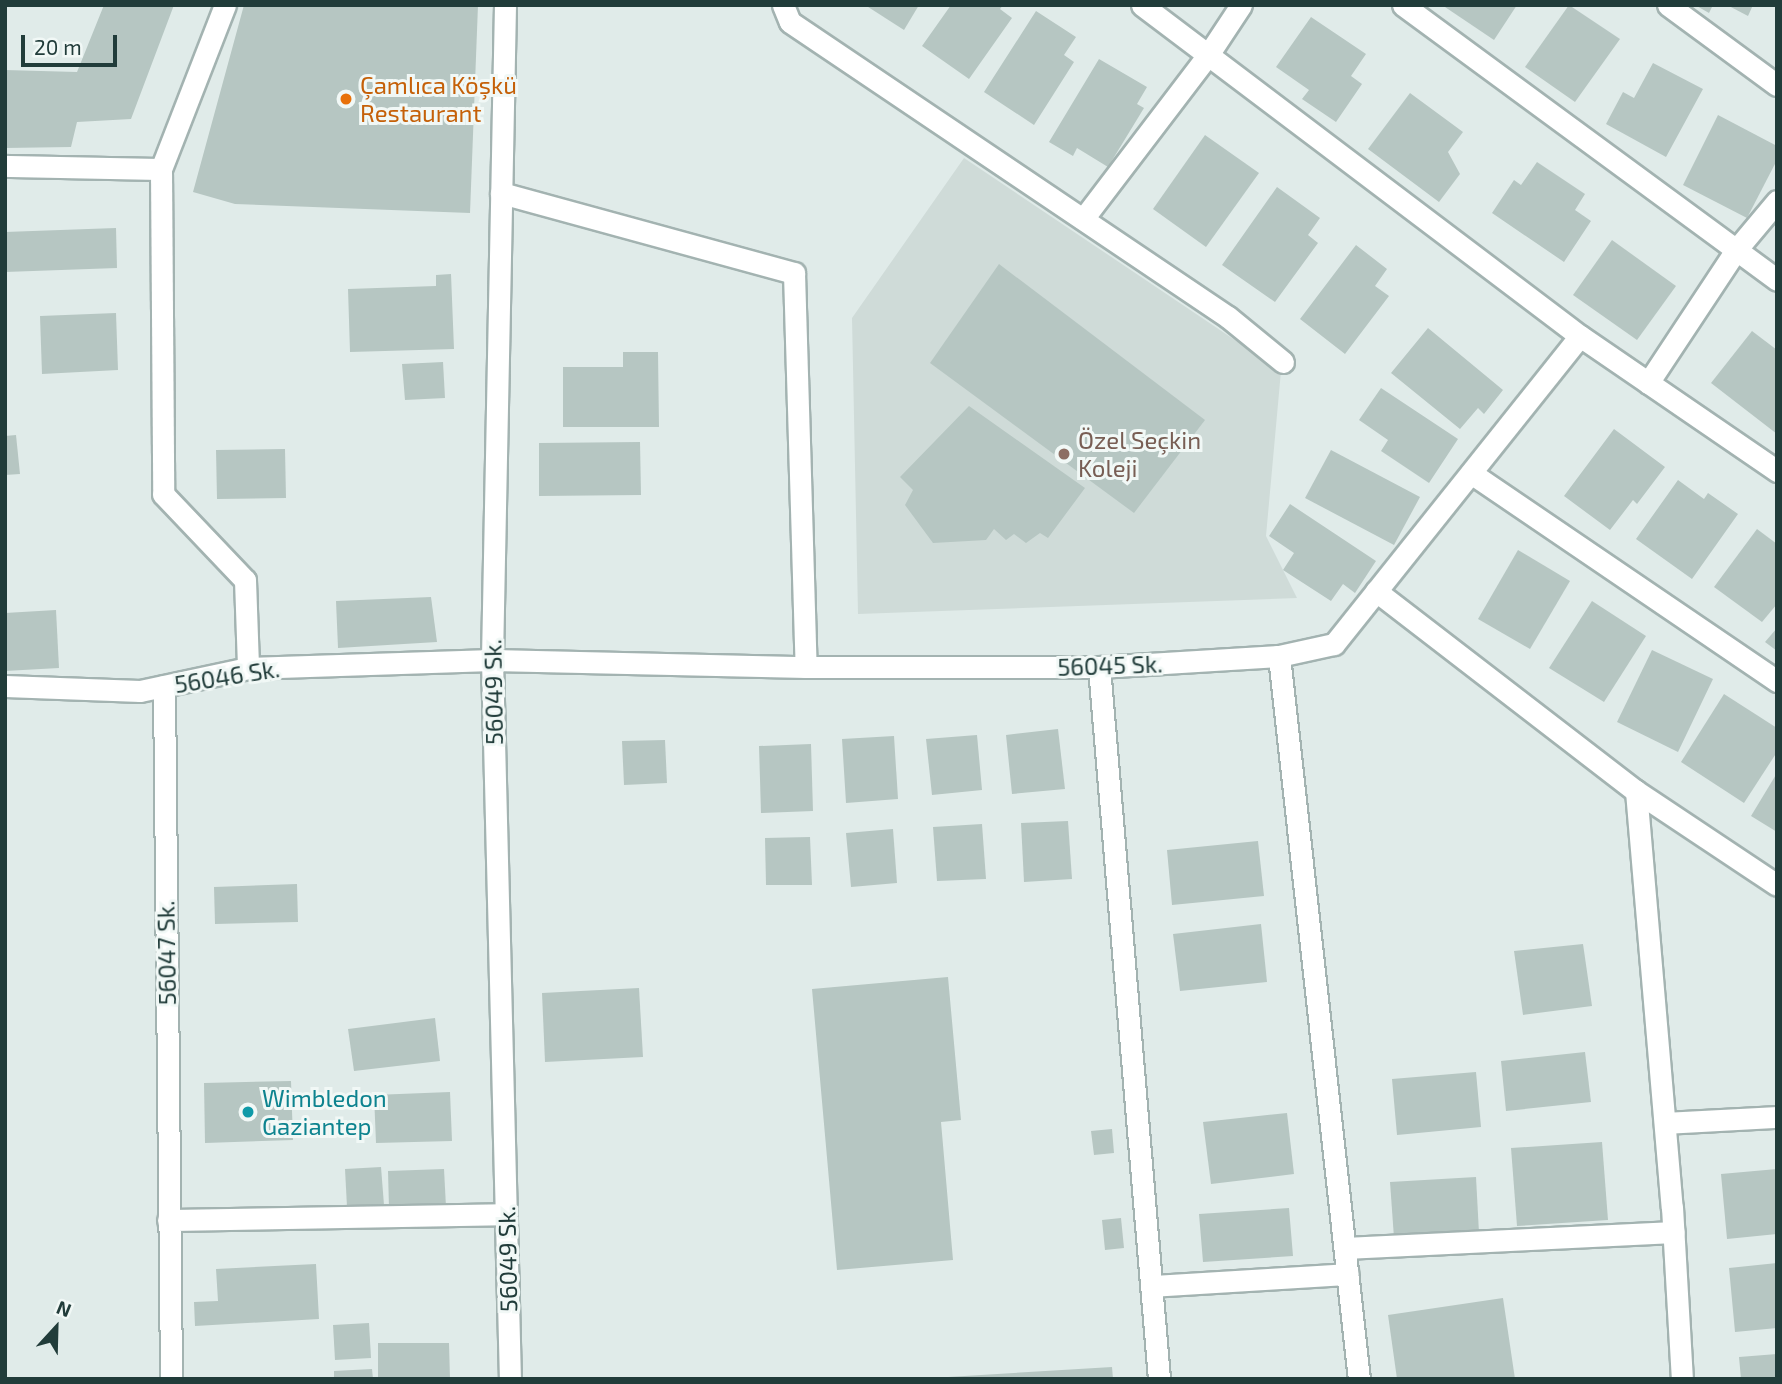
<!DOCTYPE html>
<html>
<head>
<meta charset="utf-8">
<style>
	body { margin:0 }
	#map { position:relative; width:1782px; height:1384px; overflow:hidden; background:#e0ebe9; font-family:"Exo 2",sans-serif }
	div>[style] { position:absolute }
	.built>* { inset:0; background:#cfdbd8 }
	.building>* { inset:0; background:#b6c6c2 }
	.roads { filter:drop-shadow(2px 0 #a3b3b1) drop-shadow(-2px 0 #a3b3b1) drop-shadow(0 2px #a3b3b1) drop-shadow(0 -2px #a3b3b1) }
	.minor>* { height:21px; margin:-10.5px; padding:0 10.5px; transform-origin:10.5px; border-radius:10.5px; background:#fff }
	.dots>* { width:19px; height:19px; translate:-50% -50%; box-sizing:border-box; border:4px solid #f1f8f6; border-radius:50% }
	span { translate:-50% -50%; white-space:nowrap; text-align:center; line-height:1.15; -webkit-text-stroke:6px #f1f8f6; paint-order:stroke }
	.food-label { font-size:24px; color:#c56008 }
	.left { translate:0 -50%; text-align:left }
	.education-label { font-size:24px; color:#785e54 }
	.street-label { font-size:24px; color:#213c3a }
	.culture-label { font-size:24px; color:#0d838f }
	.frame { position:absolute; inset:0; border:7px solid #213c3a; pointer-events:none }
	.north { position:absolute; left:21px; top:1293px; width:70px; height:70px; -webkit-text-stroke:5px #f1f8f6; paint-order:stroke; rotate:22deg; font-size:19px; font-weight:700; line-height:28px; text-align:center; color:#213c3a }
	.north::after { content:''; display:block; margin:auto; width:24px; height:32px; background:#213c3a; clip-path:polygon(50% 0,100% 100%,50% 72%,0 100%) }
	.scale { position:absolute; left:21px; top:35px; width:96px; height:32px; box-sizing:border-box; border:4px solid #213c3a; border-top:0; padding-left:9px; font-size:21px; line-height:24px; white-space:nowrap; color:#213c3a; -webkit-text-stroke:5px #f1f8f6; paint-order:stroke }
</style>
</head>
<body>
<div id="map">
	<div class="built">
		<i style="clip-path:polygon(964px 158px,1281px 371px,1266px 536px,1297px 598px,858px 614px,852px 318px)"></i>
	</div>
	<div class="building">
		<i style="clip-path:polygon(104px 5px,174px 5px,131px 119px,77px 122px,71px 147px,5px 148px,5px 70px,77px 72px)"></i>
		<i style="clip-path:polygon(244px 5px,478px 5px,470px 213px,235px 204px,193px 192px)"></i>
		<i style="clip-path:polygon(865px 5px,919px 5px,904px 30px)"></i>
		<i style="clip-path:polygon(951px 5px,1003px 5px,1000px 9px,1012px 18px,969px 79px,922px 46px)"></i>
		<i style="clip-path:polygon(1442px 5px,1517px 5px,1494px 40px)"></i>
		<i style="clip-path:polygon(1569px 5px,1620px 39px,1575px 102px,1525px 67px)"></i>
		<i style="clip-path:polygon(1695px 5px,1713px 5px,1709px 13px)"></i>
		<i style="clip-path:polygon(1727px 5px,1753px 5px,1748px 16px)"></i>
		<i style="clip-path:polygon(1036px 11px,1076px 37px,1064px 55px,1074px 62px,1034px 125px,984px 92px)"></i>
		<i style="clip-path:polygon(1311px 17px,1366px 54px,1351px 76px,1362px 84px,1336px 122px,1302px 99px,1309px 90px,1276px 67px)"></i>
		<i style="clip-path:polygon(1099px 59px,1147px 87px,1137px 104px,1144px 108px,1108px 167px,1077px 148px,1073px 156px,1049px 142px)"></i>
		<i style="clip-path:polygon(1653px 63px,1703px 89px,1666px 157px,1606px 124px,1623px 92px,1634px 98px)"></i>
		<i style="clip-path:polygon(1410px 93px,1463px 132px,1448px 152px,1460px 174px,1439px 202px,1368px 149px)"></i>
		<i style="clip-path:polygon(1718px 115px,1777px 146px,1777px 160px,1747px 218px,1683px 185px)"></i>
		<i style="clip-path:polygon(1205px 135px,1259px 173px,1206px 247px,1153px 209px)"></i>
		<i style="clip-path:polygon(1537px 162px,1585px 194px,1575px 210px,1591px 221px,1564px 262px,1492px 213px,1514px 180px,1521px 185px)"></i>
		<i style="clip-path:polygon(1277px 187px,1320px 218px,1308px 235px,1318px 243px,1275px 302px,1222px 265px)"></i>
		<i style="clip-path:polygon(116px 228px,117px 268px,5px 272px,5px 232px)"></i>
		<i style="clip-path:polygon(1612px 240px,1676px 286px,1637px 340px,1573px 295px)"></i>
		<i style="clip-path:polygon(1356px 245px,1387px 269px,1375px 286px,1389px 296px,1345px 354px,1300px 319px)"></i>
		<i style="clip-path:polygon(999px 264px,1205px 420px,1134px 513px,930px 363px)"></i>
		<i style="clip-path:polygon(451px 274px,454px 349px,350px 352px,348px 289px,436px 286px,436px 275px)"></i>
		<i style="clip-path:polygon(116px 313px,118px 370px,42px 374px,40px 316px)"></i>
		<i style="clip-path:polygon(1428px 328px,1503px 390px,1484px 414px,1478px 408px,1460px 429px,1391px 373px)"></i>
		<i style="clip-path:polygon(1752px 331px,1777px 350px,1777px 434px,1711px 383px)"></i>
		<i style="clip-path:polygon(623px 352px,658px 352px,659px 427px,563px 427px,563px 367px,623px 367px)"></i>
		<i style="clip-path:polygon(443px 362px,445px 398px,405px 400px,402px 364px)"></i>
		<i style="clip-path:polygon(1381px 388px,1458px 439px,1429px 483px,1381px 451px,1388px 440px,1359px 420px)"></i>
		<i style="clip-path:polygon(969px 406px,1085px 488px,1048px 538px,1040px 533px,1026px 543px,1014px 534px,1006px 540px,994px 529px,986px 540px,933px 543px,905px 505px,913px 490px,900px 477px)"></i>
		<i style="clip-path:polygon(1614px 429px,1665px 467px,1637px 504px,1633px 500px,1610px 530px,1564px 496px)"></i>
		<i style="clip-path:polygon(16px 435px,20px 474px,5px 475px,5px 436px)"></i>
		<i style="clip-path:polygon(640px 442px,641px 495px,539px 496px,539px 443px)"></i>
		<i style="clip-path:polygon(285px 449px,286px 498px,217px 499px,216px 450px)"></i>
		<i style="clip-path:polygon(1331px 450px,1420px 497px,1394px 545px,1305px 498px)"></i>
		<i style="clip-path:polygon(1678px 480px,1704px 499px,1708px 493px,1738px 514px,1692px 579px,1636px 539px)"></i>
		<i style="clip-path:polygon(1290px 504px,1376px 561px,1355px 593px,1343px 584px,1331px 601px,1283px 570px,1294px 553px,1269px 536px)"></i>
		<i style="clip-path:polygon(1757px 529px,1777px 544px,1777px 604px,1762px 622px,1714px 587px)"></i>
		<i style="clip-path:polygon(1518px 550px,1570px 581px,1530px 649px,1478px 619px)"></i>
		<i style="clip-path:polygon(431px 597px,437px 642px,338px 648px,336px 601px)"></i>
		<i style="clip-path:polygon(1592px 601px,1646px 636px,1604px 702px,1549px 668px)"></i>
		<i style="clip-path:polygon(56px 610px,59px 668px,5px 671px,5px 613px)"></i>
		<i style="clip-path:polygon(1777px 628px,1777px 651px,1765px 642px)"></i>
		<i style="clip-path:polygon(1652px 650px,1713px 679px,1678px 752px,1617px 722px)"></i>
		<i style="clip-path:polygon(1724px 694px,1777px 728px,1777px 752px,1744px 803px,1681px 762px)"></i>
		<i style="clip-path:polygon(1058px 729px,1065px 789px,1012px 794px,1006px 735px)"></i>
		<i style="clip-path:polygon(977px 735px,982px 790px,932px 795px,926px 739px)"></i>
		<i style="clip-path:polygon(894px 736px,898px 799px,846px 803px,842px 739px)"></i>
		<i style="clip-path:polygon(665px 740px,667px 783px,624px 785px,622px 741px)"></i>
		<i style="clip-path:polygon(811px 744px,813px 811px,761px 813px,759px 746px)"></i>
		<i style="clip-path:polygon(1777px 773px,1777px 832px,1751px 816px)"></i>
		<i style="clip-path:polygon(1068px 821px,1072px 879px,1024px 882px,1021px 823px)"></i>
		<i style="clip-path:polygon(982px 824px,986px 879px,937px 881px,933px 827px)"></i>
		<i style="clip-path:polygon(893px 829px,897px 883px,851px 887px,846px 833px)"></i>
		<i style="clip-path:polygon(810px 837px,812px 885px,766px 885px,765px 838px)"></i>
		<i style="clip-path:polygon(1258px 841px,1264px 896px,1172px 905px,1167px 850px)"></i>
		<i style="clip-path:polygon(297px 884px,298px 922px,215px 924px,214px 887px)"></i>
		<i style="clip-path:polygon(1261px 924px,1267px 982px,1180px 991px,1173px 934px)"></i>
		<i style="clip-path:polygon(1583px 944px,1592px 1006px,1523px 1015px,1514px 951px)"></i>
		<i style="clip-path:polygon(948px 977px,961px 1120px,941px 1122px,953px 1260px,837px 1270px,812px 989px)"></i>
		<i style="clip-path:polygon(639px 988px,643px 1057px,545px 1062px,542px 993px)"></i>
		<i style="clip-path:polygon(435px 1018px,440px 1061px,354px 1071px,348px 1029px)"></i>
		<i style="clip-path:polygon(1585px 1052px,1591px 1102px,1506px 1111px,1501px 1061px)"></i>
		<i style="clip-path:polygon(1476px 1072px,1481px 1127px,1397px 1135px,1392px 1079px)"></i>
		<i style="clip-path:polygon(291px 1081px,293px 1140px,205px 1143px,204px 1083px)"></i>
		<i style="clip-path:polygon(450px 1092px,452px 1141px,376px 1143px,374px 1095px)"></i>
		<i style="clip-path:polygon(1287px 1113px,1294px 1174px,1211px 1184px,1203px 1122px)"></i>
		<i style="clip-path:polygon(1112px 1129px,1114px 1153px,1094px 1155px,1091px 1131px)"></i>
		<i style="clip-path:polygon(1602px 1142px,1608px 1220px,1517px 1226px,1511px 1148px)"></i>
		<i style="clip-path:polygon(381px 1167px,384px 1205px,347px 1207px,345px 1169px)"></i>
		<i style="clip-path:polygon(444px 1169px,446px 1207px,389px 1208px,388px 1171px)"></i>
		<i style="clip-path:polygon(1777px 1169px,1777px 1234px,1727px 1239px,1721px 1174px)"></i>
		<i style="clip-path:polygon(1476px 1177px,1479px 1233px,1394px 1238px,1390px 1182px)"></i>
		<i style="clip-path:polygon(1289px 1208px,1293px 1256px,1203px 1262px,1199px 1214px)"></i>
		<i style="clip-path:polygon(1121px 1218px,1124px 1248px,1105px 1250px,1102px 1220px)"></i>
		<i style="clip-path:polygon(1777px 1263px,1777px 1328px,1735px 1332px,1729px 1268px)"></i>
		<i style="clip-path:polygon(316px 1264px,319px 1319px,195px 1326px,194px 1302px,218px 1301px,216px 1269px)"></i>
		<i style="clip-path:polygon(1503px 1298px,1515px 1379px,1397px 1379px,1388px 1315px)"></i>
		<i style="clip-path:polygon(369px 1323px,371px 1358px,335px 1360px,333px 1325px)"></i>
		<i style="clip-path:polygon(378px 1343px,449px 1343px,450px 1379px,378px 1379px)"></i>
		<i style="clip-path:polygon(1777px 1354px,1777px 1379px,1741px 1379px,1739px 1357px)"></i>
		<i style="clip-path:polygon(1112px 1367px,1113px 1379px,948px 1379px,948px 1377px)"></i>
		<i style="clip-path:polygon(372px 1369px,373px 1379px,334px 1379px,334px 1371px)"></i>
	</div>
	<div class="roads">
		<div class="minor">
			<i style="left:225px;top:5px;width:176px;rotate:111.3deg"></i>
			<i style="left:161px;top:169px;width:325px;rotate:89.6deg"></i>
			<i style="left:163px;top:494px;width:119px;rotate:46.4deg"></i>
			<i style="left:245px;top:580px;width:88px;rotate:88deg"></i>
			<i style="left:505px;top:5px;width:655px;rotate:91.14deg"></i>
			<i style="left:492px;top:660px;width:719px;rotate:88.57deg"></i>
			<i style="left:783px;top:5px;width:18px;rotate:68deg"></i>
			<i style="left:790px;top:22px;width:528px;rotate:33.96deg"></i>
			<i style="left:1228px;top:317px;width:71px;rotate:39.3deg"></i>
			<i style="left:1142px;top:5px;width:549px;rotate:37.08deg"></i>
			<i style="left:1580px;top:336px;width:239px;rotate:34.4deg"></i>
			<i style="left:1403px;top:5px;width:464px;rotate:36.3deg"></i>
			<i style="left:1668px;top:5px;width:135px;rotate:36.3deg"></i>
			<i style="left:5px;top:166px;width:156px;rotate:1.1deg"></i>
			<i style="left:501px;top:193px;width:304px;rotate:15.3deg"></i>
			<i style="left:794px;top:273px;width:394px;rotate:88.3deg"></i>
			<i style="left:1083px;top:219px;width:206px;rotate:-52.7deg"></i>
			<i style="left:1208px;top:55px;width:60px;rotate:-56.6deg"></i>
			<i style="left:1648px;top:383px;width:159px;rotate:-56.5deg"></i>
			<i style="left:1736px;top:250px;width:64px;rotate:-50.1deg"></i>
			<i style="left:1471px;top:473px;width:370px;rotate:34.2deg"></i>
			<i style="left:1376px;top:591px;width:328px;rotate:37.6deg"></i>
			<i style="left:1636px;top:791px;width:169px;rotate:33.7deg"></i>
			<i style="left:1279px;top:656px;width:727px;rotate:83.69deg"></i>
			<i style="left:1099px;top:667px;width:715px;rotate:85.18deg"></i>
			<i style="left:5px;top:686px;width:135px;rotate:2.1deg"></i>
			<i style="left:140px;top:691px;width:110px;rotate:-12deg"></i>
			<i style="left:248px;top:668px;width:244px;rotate:-1.9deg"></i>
			<i style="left:492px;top:660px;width:314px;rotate:1.3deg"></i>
			<i style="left:806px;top:667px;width:293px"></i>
			<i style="left:1099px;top:667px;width:180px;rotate:-3.5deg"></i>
			<i style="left:1279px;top:656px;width:56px;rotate:-12.3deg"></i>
			<i style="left:1334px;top:644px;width:394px;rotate:-51.4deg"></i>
			<i style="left:164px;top:686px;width:693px;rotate:89.42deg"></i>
			<i style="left:1636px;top:791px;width:418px;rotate:85.1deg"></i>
			<i style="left:1672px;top:1207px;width:172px;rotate:86.7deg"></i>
			<i style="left:1665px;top:1123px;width:112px;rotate:-3.1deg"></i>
			<i style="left:168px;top:1220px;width:338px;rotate:-1deg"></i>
			<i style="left:1345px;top:1248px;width:329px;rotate:-2.8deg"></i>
			<i style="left:1152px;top:1286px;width:196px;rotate:-3.5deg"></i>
		</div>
	</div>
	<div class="dots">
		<i style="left:346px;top:99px;background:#e8710a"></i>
		<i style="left:1064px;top:454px;background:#8d6e63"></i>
		<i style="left:248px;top:1112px;background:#0f9aa8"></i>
	</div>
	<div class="food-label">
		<span class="left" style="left:360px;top:99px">Çamlıca Köşkü<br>Restaurant</span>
	</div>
	<div class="education-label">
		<span class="left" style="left:1078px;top:454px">Özel Seçkin<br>Koleji</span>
	</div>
	<div class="street-label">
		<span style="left:1110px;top:665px;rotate:-2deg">56045 Sk.</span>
		<span style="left:227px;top:676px;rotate:-9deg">56046 Sk.</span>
		<span style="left:493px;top:692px;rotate:-91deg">56049 Sk.</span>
		<span style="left:166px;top:953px;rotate:-91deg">56047 Sk.</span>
		<span style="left:507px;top:1259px;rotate:-91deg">56049 Sk.</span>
	</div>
	<div class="culture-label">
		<span class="left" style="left:262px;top:1112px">Wimbledon<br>Gaziantep</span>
	</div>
	<div class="frame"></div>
	<div class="north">N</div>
	<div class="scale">20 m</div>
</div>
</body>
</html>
